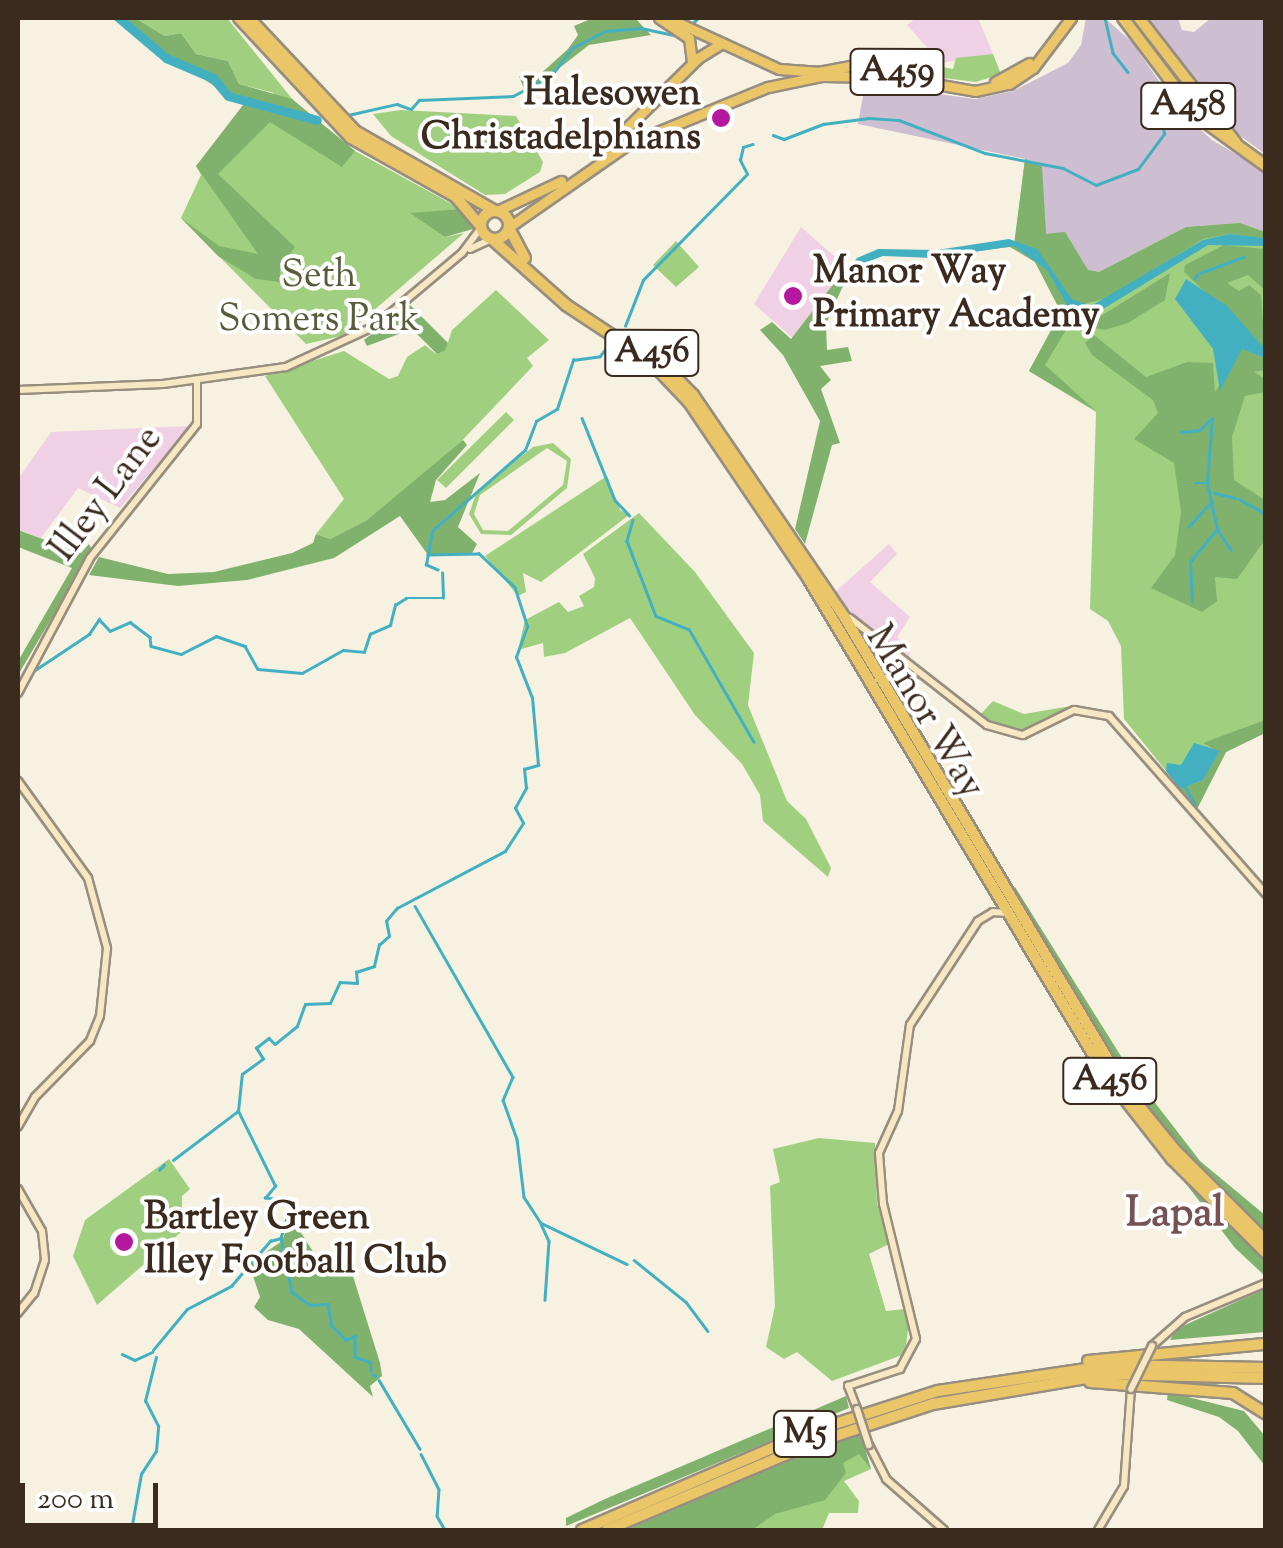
<!DOCTYPE html>
<html>
<head>
<meta charset="utf-8">
<style>
	body { margin:0 }
	#map { position:relative; width:1283px; height:1548px; overflow:hidden; background:#f6f1e1; font-family:"Sorts Mill Goudy",serif }
	div>[style] { position:absolute }
	.built>* { inset:0; background:#f0d0e5 }
	.industrial>* { inset:0; background:#cebed2 }
	.green>* { inset:0; background:#a0d07f }
	.forest>* { inset:0; background:#80b26e }
	.water>* { inset:0; background:#43b0c1 }
	.stream>* { height:2.5px; margin:-1.25px; padding:0 1.25px; transform-origin:1.25px; border-radius:1.25px; background:#43b0c1 }
	.river>* { height:9px; margin:-4.5px; padding:0 4.5px; transform-origin:4.5px; border-radius:4.5px; background:#43b0c1 }
	.roads { filter:drop-shadow(2px 0 #988e80) drop-shadow(-2px 0 #988e80) drop-shadow(0 2px #988e80) drop-shadow(0 -2px #988e80) }
	.secondary>* { height:6px; margin:-3px; padding:0 3px; transform-origin:3px; border-radius:3px; background:#f7e8c3 }
	.primary>* { height:9px; margin:-4.5px; padding:0 4.5px; transform-origin:4.5px; border-radius:4.5px; background:#ebc669 }
	.highway>* { height:10px; margin:-5px; padding:0 5px; transform-origin:5px; border-radius:5px; background:#ebc669 }
	.highway>.ring { margin:-5px; padding:0; box-sizing:content-box; background:none; border:10px solid #ebc669; border-radius:50% }
	.bridges { filter:drop-shadow(2px 0 #988e80) drop-shadow(-2px 0 #988e80) drop-shadow(0 2px #988e80) drop-shadow(0 -2px #988e80) }
	.secondary-bridge>* { height:6px; margin:-3px; padding:0 3px; transform-origin:3px; border-radius:3px; background:#f7e8c3 }
	.dots>* { width:28px; height:28px; translate:-50% -50%; box-sizing:border-box; border:5px solid #fff; border-radius:50% }
	span { translate:-50% -50%; white-space:nowrap; text-align:center; line-height:1.15; -webkit-text-stroke:8px #fff; paint-order:stroke }
	.shield-label span { padding:2px 8px; background:#fff; border:2px solid; border-radius:8px; -webkit-text-stroke-width:0 }
	.shield-label { font-size:35px; color:#3b2a1e; font-weight:700 }
	.poi-label { font-size:38px; color:#3b2a1e; font-weight:700 }
	.right { translate:-100% -50%; text-align:right }
	.left { translate:0 -50%; text-align:left }
	.park-label { font-size:38px; color:#595c3b }
	.street-label { font-size:38px; color:#3b2a1e }
	.quarter-label { font-size:42px; color:#775254; font-weight:700 }
	.frame { position:absolute; inset:0; border:20px solid #3b2a1e; pointer-events:none }
	.scale { position:absolute; left:20px; top:1483px; width:138px; height:45px; box-sizing:border-box; border:5px solid #3b2a1e; border-top:0; padding-left:12px; font-size:30px; line-height:35px; white-space:nowrap; color:#3b2a1e; -webkit-text-stroke:8px #fff; paint-order:stroke }
</style>
</head>
<body>
<div id="map">
	<div class="built">
		<i style="clip-path:polygon(916px 18px,978px 18px,993px 54px,941px 63px,907px 25px)"></i>
		<i style="clip-path:polygon(801px 227px,844px 265px,822px 304px,812px 355px,754px 304px)"></i>
		<i style="clip-path:polygon(190px 426px,120px 508px,78px 488px,41px 538px,18px 530px,18px 479px,51px 432px)"></i>
		<i style="clip-path:polygon(889px 544px,897px 554px,870px 582px,910px 617px,897px 637px,909px 648px,910px 663px,862px 625px,835px 592px)"></i>
	</div>
	<div class="industrial">
		<i style="clip-path:polygon(1086px 18px,1107px 20px,1132px 42px,1179px 110px,1212px 140px,1265px 171px,1265px 232px,1240px 223px,1186px 227px,1099px 272px,1088px 270px,1065px 233px,1046px 235px,1025px 159px,858px 124px,865px 84px,975px 99px,1013px 91px,1068px 63px,1081px 45px)"></i>
		<i style="clip-path:polygon(1145px 18px,1178px 18px,1182px 30px,1194px 32px,1211px 18px,1265px 18px,1265px 154px,1224px 124px,1218px 95px,1208px 86px,1196px 88px)"></i>
	</div>
	<div class="green">
		<i style="clip-path:polygon(135px 18px,227px 18px,293px 100px,355px 151px,461px 209px,445px 237px,464px 233px,345px 335px,306px 344px,181px 218px,201px 175px,196px 166px,274px 93px,239px 84px,228px 61px,196px 54px,181px 33px,165px 36px)"></i>
		<i style="clip-path:polygon(993px 54px,1001px 74px,976px 82px,862px 68px,901px 59px,953px 69px,956px 58px)"></i>
		<i style="clip-path:polygon(401px 110px,516px 116px,543px 162px,540px 172px,505px 194px,485px 195px,391px 136px,373px 114px)"></i>
		<i style="clip-path:polygon(1025px 159px,1033px 183px,1043px 188px,1046px 234px,1065px 232px,1088px 270px,1099px 272px,1186px 227px,1240px 223px,1265px 232px,1265px 733px,1226px 752px,1197px 809px,1124px 719px,1121px 646px,1108px 621px,1090px 609px,1096px 412px,1029px 371px,1061px 312px,1035px 262px,1014px 248px)"></i>
		<i style="clip-path:polygon(676px 241px,699px 267px,676px 287px,653px 265px)"></i>
		<i style="clip-path:polygon(496px 290px,549px 340px,527px 358px,533px 366px,454px 449px,367px 520px,330px 539px,316px 534px,344px 499px,265px 376px,344px 351px,389px 379px,398px 376px,407px 357px,425px 345px,436px 354px,445px 351px,452px 330px)"></i>
		<i style="clip-path:polygon(506px 412px,514px 420px,446px 488px,437px 480px)"></i>
		<i style="clip-path:polygon(evenodd,553px 443px,571px 459px,567px 488px,511px 535px,481px 534px,469px 514px,477px 491px,533px 447px,553px 443px,547px 448px,567px 461px,563px 485px,508px 531px,483px 530px,474px 514px,480px 495px,547px 448px)"></i>
		<i style="clip-path:polygon(607px 476px,620px 510px,629px 515px,541px 582px,523px 573px,526px 592px,518px 596px,485px 556px)"></i>
		<i style="clip-path:polygon(639px 513px,695px 572px,754px 653px,748px 705px,787px 801px,806px 819px,831px 868px,828px 877px,763px 821px,760px 795px,742px 764px,695px 715px,630px 618px,565px 653px,544px 657px,543px 643px,518px 650px,525px 620px,559px 602px,568px 612px,584px 606px,579px 596px,594px 587px,595px 578px,583px 554px)"></i>
		<i style="clip-path:polygon(993px 701px,1024px 714px,1071px 706px,1020px 731px,979px 716px)"></i>
		<i style="clip-path:polygon(819px 1138px,875px 1143px,877px 1203px,889px 1244px,869px 1254px,886px 1311px,905px 1309px,909px 1321px,905px 1354px,832px 1381px,797px 1352px,784px 1359px,766px 1347px,775px 1306px,770px 1186px,780px 1182px,773px 1149px)"></i>
		<i style="clip-path:polygon(169px 1159px,190px 1189px,182px 1196px,182px 1215px,195px 1220px,97px 1305px,73px 1256px,85px 1220px)"></i>
		<i style="clip-path:polygon(863px 1448px,871px 1469px,844px 1481px,859px 1501px,858px 1513px,829px 1513px,822px 1530px,651px 1530px)"></i>
	</div>
	<div class="forest">
		<i style="clip-path:polygon(111px 18px,135px 18px,165px 36px,181px 33px,196px 54px,228px 61px,239px 84px,292px 99px,355px 151px,342px 167px,270px 122px,218px 174px,295px 247px,280px 268px,280px 282px,256px 279px,218px 256px,181px 218px,219px 246px,258px 254px,196px 166px,243px 105px)"></i>
		<i style="clip-path:polygon(593px 18px,635px 18px,651px 35px,589px 45px,526px 94px,519px 76px,538px 76px,568px 49px,578px 35px,574px 26px)"></i>
		<i style="clip-path:polygon(1025px 159px,1042px 166px,1046px 234px,1065px 232px,1088px 270px,1099px 272px,1186px 227px,1240px 223px,1265px 232px,1265px 238px,1229px 234px,1203px 239px,1110px 297px,1081px 305px,1045px 365px,1096px 411px,1029px 371px,1061px 312px,1035px 262px,1010px 247px,959px 253px,1014px 245px)"></i>
		<i style="clip-path:polygon(461px 209px,473px 229px,445px 237px,410px 213px)"></i>
		<i style="clip-path:polygon(1224px 245px,1265px 249px,1265px 290px,1248px 275px,1227px 283px,1239px 291px,1249px 285px,1261px 295px,1265px 349px,1184px 272px,1185px 265px)"></i>
		<i style="clip-path:polygon(1170px 273px,1165px 300px,1128px 323px,1104px 330px,1081px 325px,1080px 319px,1096px 319px)"></i>
		<i style="clip-path:polygon(835px 282px,842px 288px,826px 324px,827px 350px,848px 347px,852px 361px,820px 366px,831px 380px,821px 389px,840px 443px,832px 445px,805px 544px,795px 529px,820px 421px,783px 355px,760px 330px,772px 322px,791px 339px)"></i>
		<i style="clip-path:polygon(410px 305px,448px 343px,445px 351px,437px 354px,412px 329px,367px 346px,364px 340px)"></i>
		<i style="clip-path:polygon(1094px 335px,1146px 377px,1187px 362px,1213px 363px,1215px 392px,1242px 349px,1265px 358px,1265px 370px,1254px 372px,1265px 379px,1265px 392px,1245px 396px,1232px 437px,1234px 480px,1265px 500px,1265px 540px,1237px 579px,1215px 577px,1217px 601px,1202px 612px,1151px 588px,1175px 555px,1181px 512px,1174px 463px,1134px 439px,1158px 413px,1153px 400px,1092px 355px,1085px 343px)"></i>
		<i style="clip-path:polygon(463px 440px,467px 445px,436px 480px,430px 502px,445px 500px,480px 473px,458px 527px,477px 544px,472px 553px,428px 555px,400px 516px,334px 558px,247px 580px,178px 586px,89px 575px,99px 557px,168px 574px,214px 572px,292px 553px,313px 543px,316px 534px,330px 539px,367px 520px)"></i>
		<i style="clip-path:polygon(18px 530px,81px 553px,89px 544px,92px 550px,18px 675px,18px 661px,72px 568px,18px 547px)"></i>
		<i style="clip-path:polygon(1265px 720px,1265px 733px,1226px 752px,1197px 809px,1180px 789px,1203px 780px,1219px 752px,1203px 743px)"></i>
		<i style="clip-path:polygon(1015px 887px,1129px 1069px,1200px 1161px,1265px 1215px,1265px 1234px,1195px 1166px,1118px 1069px,1010px 889px)"></i>
		<i style="clip-path:polygon(1174px 1168px,1265px 1260px,1265px 1276px,1235px 1248px)"></i>
		<i style="clip-path:polygon(291px 1217px,326px 1272px,348px 1260px,380px 1363px,382px 1376px,370px 1386px,373px 1397px,299px 1329px,268px 1320px,254px 1307px,260px 1297px,249px 1264px,282px 1241px)"></i>
		<i style="clip-path:polygon(1265px 1289px,1265px 1332px,1170px 1340px,1176px 1329px)"></i>
		<i style="clip-path:polygon(1168px 1392px,1244px 1411px,1265px 1436px,1265px 1466px,1238px 1431px,1219px 1417px,1167px 1400px)"></i>
		<i style="clip-path:polygon(846px 1396px,849px 1408px,566px 1526px,566px 1518px,605px 1499px)"></i>
		<i style="clip-path:polygon(860px 1431px,871px 1469px,859px 1454px,843px 1463px,846px 1473px,825px 1500px,775px 1514px,752px 1530px,626px 1530px)"></i>
	</div>
	<div class="water">
		<i style="clip-path:polygon(1229px 234px,1265px 238px,1265px 246px,1208px 245px,1090px 317px,1071px 312px,1047px 270px,1014px 246px,934px 258px,883px 256px,862px 264px,842px 288px,836px 284px,857px 258px,878px 249px,937px 250px,1009px 239px,1037px 249px,1072px 299px,1091px 306px,1203px 240px)"></i>
		<i style="clip-path:polygon(1186px 279px,1227px 306px,1265px 349px,1265px 358px,1242px 349px,1220px 391px,1213px 349px,1175px 299px)"></i>
		<i style="clip-path:polygon(1194px 743px,1220px 751px,1203px 780px,1180px 789px,1166px 771px,1167px 763px,1181px 765px)"></i>
	</div>
	<div class="stream">
		<i style="left:1105px;top:18px;width:36px;rotate:77deg"></i>
		<i style="left:1113px;top:53px;width:24px;rotate:52deg"></i>
		<i style="left:693px;top:23px;width:7px;rotate:-45deg"></i>
		<i style="left:348px;top:115px;width:50px;rotate:-12.7deg"></i>
		<i style="left:397px;top:104px;width:15px;rotate:20deg"></i>
		<i style="left:411px;top:109px;width:12px;rotate:-48deg"></i>
		<i style="left:419px;top:100px;width:94px;rotate:-2.4deg"></i>
		<i style="left:513px;top:96px;width:43px;rotate:-27.8deg"></i>
		<i style="left:551px;top:76px;width:35px;rotate:-53deg"></i>
		<i style="left:572px;top:48px;width:38px;rotate:-27deg"></i>
		<i style="left:606px;top:31px;width:35px;rotate:-5deg"></i>
		<i style="left:641px;top:28px;width:33px;rotate:12deg"></i>
		<i style="left:773px;top:135px;width:12px;rotate:20deg"></i>
		<i style="left:784px;top:139px;width:42px;rotate:-21deg"></i>
		<i style="left:823px;top:124px;width:46px;rotate:-7.4deg"></i>
		<i style="left:869px;top:118px;width:30px;rotate:4deg"></i>
		<i style="left:899px;top:120px;width:92px;rotate:21deg"></i>
		<i style="left:985px;top:153px;width:79px;rotate:10.9deg"></i>
		<i style="left:1063px;top:168px;width:37px;rotate:27deg"></i>
		<i style="left:1096px;top:185px;width:45px;rotate:-20.9deg"></i>
		<i style="left:1138px;top:169px;width:44px;rotate:-53.4deg"></i>
		<i style="left:1164px;top:134px;width:12px;rotate:-99deg"></i>
		<i style="left:1200px;top:273px;width:46px;rotate:-20.4deg"></i>
		<i style="left:1194px;top:279px;width:5px;rotate:-53deg"></i>
		<i style="left:625px;top:326px;width:49px;rotate:-68.6deg"></i>
		<i style="left:643px;top:280px;width:148px;rotate:-45.5deg"></i>
		<i style="left:747px;top:174px;width:16px;rotate:-117deg"></i>
		<i style="left:740px;top:160px;width:13px;rotate:-77deg"></i>
		<i style="left:743px;top:147px;width:10px;rotate:-17deg"></i>
		<i style="left:582px;top:418px;width:88px;rotate:68.1deg"></i>
		<i style="left:615px;top:500px;width:21px;rotate:47deg"></i>
		<i style="left:1181px;top:432px;width:19px;rotate:-6deg"></i>
		<i style="left:1200px;top:430px;width:14px;rotate:-45deg"></i>
		<i style="left:1195px;top:483px;width:12px"></i>
		<i style="left:1214px;top:493px;width:22px;rotate:13deg"></i>
		<i style="left:1239px;top:499px;width:31px;rotate:29deg"></i>
		<i style="left:633px;top:520px;width:22px;rotate:106deg"></i>
		<i style="left:627px;top:541px;width:80px;rotate:68.9deg"></i>
		<i style="left:656px;top:616px;width:35px;rotate:22deg"></i>
		<i style="left:689px;top:629px;width:130px;rotate:60.1deg"></i>
		<i style="left:1188px;top:527px;width:33px;rotate:-47deg"></i>
		<i style="left:1217px;top:529px;width:25px;rotate:56deg"></i>
		<i style="left:438px;top:570px;width:13px;rotate:-157deg"></i>
		<i style="left:426px;top:565px;width:35px;rotate:-80deg"></i>
		<i style="left:432px;top:531px;width:123px;rotate:-41.1deg"></i>
		<i style="left:525px;top:450px;width:31px;rotate:-69deg"></i>
		<i style="left:536px;top:421px;width:24px;rotate:-30deg"></i>
		<i style="left:557px;top:409px;width:52px;rotate:-71.9deg"></i>
		<i style="left:573px;top:360px;width:27px;rotate:-8deg"></i>
		<i style="left:600px;top:356px;width:15px;rotate:-53deg"></i>
		<i style="left:1192px;top:602px;width:40px;rotate:-92.9deg"></i>
		<i style="left:1190px;top:562px;width:43px;rotate:-50.7deg"></i>
		<i style="left:1217px;top:529px;width:47px;rotate:-102.3deg"></i>
		<i style="left:1207px;top:483px;width:65px;rotate:-85.6deg"></i>
		<i style="left:32px;top:672px;width:69px;rotate:-33.7deg"></i>
		<i style="left:89px;top:634px;width:18px;rotate:-56deg"></i>
		<i style="left:99px;top:619px;width:16px;rotate:47deg"></i>
		<i style="left:110px;top:631px;width:22px;rotate:-24deg"></i>
		<i style="left:130px;top:622px;width:25px;rotate:37deg"></i>
		<i style="left:150px;top:637px;width:9px;rotate:84deg"></i>
		<i style="left:151px;top:646px;width:31px;rotate:15deg"></i>
		<i style="left:181px;top:654px;width:39px;rotate:-27deg"></i>
		<i style="left:216px;top:636px;width:31px;rotate:19deg"></i>
		<i style="left:245px;top:646px;width:26px;rotate:61deg"></i>
		<i style="left:258px;top:669px;width:44px;rotate:5.2deg"></i>
		<i style="left:302px;top:673px;width:47px;rotate:-29.3deg"></i>
		<i style="left:343px;top:650px;width:21px;rotate:5deg"></i>
		<i style="left:364px;top:652px;width:19px;rotate:-72deg"></i>
		<i style="left:370px;top:634px;width:22px;rotate:-24deg"></i>
		<i style="left:390px;top:625px;width:21px;rotate:-76deg"></i>
		<i style="left:395px;top:605px;width:13px;rotate:-32deg"></i>
		<i style="left:406px;top:598px;width:37px"></i>
		<i style="left:443px;top:598px;width:25px;rotate:-92deg"></i>
		<i style="left:1185px;top:786px;width:21px;rotate:61deg"></i>
		<i style="left:415px;top:906px;width:197px;rotate:60.2deg"></i>
		<i style="left:513px;top:1077px;width:25px;rotate:113deg"></i>
		<i style="left:503px;top:1100px;width:41px;rotate:70.3deg"></i>
		<i style="left:517px;top:1139px;width:58px;rotate:83.1deg"></i>
		<i style="left:524px;top:1197px;width:31px;rotate:57deg"></i>
		<i style="left:541px;top:1223px;width:95px;rotate:25.5deg"></i>
		<i style="left:173px;top:1160px;width:81px;rotate:-37deg"></i>
		<i style="left:159px;top:1170px;width:7px;rotate:-45deg"></i>
		<i style="left:287px;top:1201px;width:22px;rotate:-172deg"></i>
		<i style="left:265px;top:1198px;width:16px;rotate:-50deg"></i>
		<i style="left:275px;top:1186px;width:84px;rotate:-116.3deg"></i>
		<i style="left:238px;top:1111px;width:37px;rotate:-84deg"></i>
		<i style="left:242px;top:1074px;width:26px;rotate:-36deg"></i>
		<i style="left:263px;top:1059px;width:13px;rotate:-122deg"></i>
		<i style="left:256px;top:1048px;width:16px;rotate:-38deg"></i>
		<i style="left:269px;top:1038px;width:8px;rotate:45deg"></i>
		<i style="left:275px;top:1044px;width:28px;rotate:-39deg"></i>
		<i style="left:297px;top:1026px;width:23px;rotate:-70deg"></i>
		<i style="left:305px;top:1004px;width:25px;rotate:-2deg"></i>
		<i style="left:330px;top:1003px;width:23px;rotate:-65deg"></i>
		<i style="left:340px;top:982px;width:17px;rotate:3deg"></i>
		<i style="left:357px;top:983px;width:11px;rotate:-95deg"></i>
		<i style="left:356px;top:972px;width:19px;rotate:-18deg"></i>
		<i style="left:374px;top:966px;width:22px;rotate:-77deg"></i>
		<i style="left:379px;top:945px;width:13px;rotate:-42deg"></i>
		<i style="left:389px;top:936px;width:15px;rotate:-101deg"></i>
		<i style="left:386px;top:921px;width:17px;rotate:-50deg"></i>
		<i style="left:397px;top:908px;width:122px;rotate:-27.8deg"></i>
		<i style="left:505px;top:851px;width:33px;rotate:-57deg"></i>
		<i style="left:523px;top:823px;width:17px;rotate:-118deg"></i>
		<i style="left:515px;top:808px;width:23px;rotate:-61deg"></i>
		<i style="left:526px;top:788px;width:19px;rotate:-96deg"></i>
		<i style="left:524px;top:769px;width:15px;rotate:-16deg"></i>
		<i style="left:538px;top:765px;width:67px;rotate:-95.1deg"></i>
		<i style="left:532px;top:698px;width:44px;rotate:-111.3deg"></i>
		<i style="left:516px;top:657px;width:33px;rotate:-70deg"></i>
		<i style="left:527px;top:626px;width:40px;rotate:-108deg"></i>
		<i style="left:515px;top:588px;width:50px;rotate:-136.6deg"></i>
		<i style="left:479px;top:554px;width:51px;rotate:178.9deg"></i>
		<i style="left:289px;top:1212px;width:27px;rotate:107deg"></i>
		<i style="left:281px;top:1238px;width:55px;rotate:78.5deg"></i>
		<i style="left:292px;top:1292px;width:22px;rotate:36deg"></i>
		<i style="left:310px;top:1305px;width:18px;rotate:-3deg"></i>
		<i style="left:328px;top:1304px;width:22px;rotate:80deg"></i>
		<i style="left:332px;top:1326px;width:20px;rotate:45deg"></i>
		<i style="left:346px;top:1340px;width:10px;rotate:-24deg"></i>
		<i style="left:355px;top:1336px;width:21px;rotate:90deg"></i>
		<i style="left:355px;top:1357px;width:16px;rotate:18deg"></i>
		<i style="left:370px;top:1362px;width:8px;rotate:83deg"></i>
		<i style="left:541px;top:1224px;width:19px;rotate:65deg"></i>
		<i style="left:549px;top:1241px;width:59px;rotate:93.9deg"></i>
		<i style="left:634px;top:1260px;width:67px;rotate:38.9deg"></i>
		<i style="left:686px;top:1302px;width:36px;rotate:53deg"></i>
		<i style="left:153px;top:1350px;width:53px;rotate:-50.3deg"></i>
		<i style="left:187px;top:1309px;width:50px;rotate:-27.6deg"></i>
		<i style="left:231px;top:1286px;width:60px;rotate:-49.1deg"></i>
		<i style="left:270px;top:1241px;width:11px;rotate:-15deg"></i>
		<i style="left:122px;top:1354px;width:14px;rotate:25deg"></i>
		<i style="left:135px;top:1360px;width:19px;rotate:-25deg"></i>
		<i style="left:373px;top:1374px;width:3px;rotate:45deg"></i>
		<i style="left:379px;top:1380px;width:80px;rotate:59.3deg"></i>
		<i style="left:421px;top:1454px;width:39px;rotate:63deg"></i>
		<i style="left:439px;top:1489px;width:27px;rotate:94deg"></i>
		<i style="left:437px;top:1516px;width:16px;rotate:60deg"></i>
		<i style="left:131px;top:1530px;width:57px;rotate:-79.9deg"></i>
		<i style="left:141px;top:1474px;width:27px;rotate:-57deg"></i>
		<i style="left:156px;top:1451px;width:25px;rotate:-85deg"></i>
		<i style="left:158px;top:1426px;width:28px;rotate:-117deg"></i>
		<i style="left:145px;top:1401px;width:45px;rotate:-76deg"></i>
	</div>
	<div class="river">
		<i style="left:119px;top:18px;width:62px;rotate:40.4deg"></i>
		<i style="left:166px;top:58px;width:51px;rotate:23.1deg"></i>
		<i style="left:213px;top:78px;width:23px;rotate:50deg"></i>
		<i style="left:228px;top:96px;width:92px;rotate:15.1deg"></i>
	</div>
	<div class="roads">
		<div class="secondary">
			<i style="left:470px;top:249px;width:23px;rotate:-25deg"></i>
			<i style="left:18px;top:390px;width:145px;rotate:-2.4deg"></i>
			<i style="left:163px;top:384px;width:124px;rotate:-7.9deg"></i>
			<i style="left:286px;top:367px;width:98px;rotate:-24.7deg"></i>
			<i style="left:375px;top:326px;width:114px;rotate:-40deg"></i>
			<i style="left:462px;top:253px;width:31px;rotate:-53deg"></i>
			<i style="left:850px;top:618px;width:174px;rotate:38deg"></i>
			<i style="left:987px;top:725px;width:37px;rotate:16deg"></i>
			<i style="left:1023px;top:735px;width:57px;rotate:-26.1deg"></i>
			<i style="left:1074px;top:710px;width:36px;rotate:10deg"></i>
			<i style="left:1109px;top:716px;width:237px;rotate:48.6deg"></i>
			<i style="left:878px;top:679px;width:36px;rotate:-6deg"></i>
			<i style="left:18px;top:693px;width:153px;rotate:-61.9deg"></i>
			<i style="left:90px;top:558px;width:171px;rotate:-51.4deg"></i>
			<i style="left:197px;top:424px;width:44px;rotate:-90deg"></i>
			<i style="left:18px;top:781px;width:120px;rotate:54.2deg"></i>
			<i style="left:88px;top:878px;width:73px;rotate:74.8deg"></i>
			<i style="left:107px;top:948px;width:68px;rotate:95.9deg"></i>
			<i style="left:100px;top:1016px;width:27px;rotate:112deg"></i>
			<i style="left:90px;top:1041px;width:78px;rotate:134.5deg"></i>
			<i style="left:35px;top:1097px;width:34px;rotate:120deg"></i>
			<i style="left:18px;top:1189px;width:48px;rotate:60.3deg"></i>
			<i style="left:42px;top:1231px;width:29px;rotate:84deg"></i>
			<i style="left:45px;top:1260px;width:35px;rotate:108deg"></i>
			<i style="left:34px;top:1293px;width:26px;rotate:129deg"></i>
			<i style="left:1152px;top:1346px;width:44px;rotate:-41.3deg"></i>
			<i style="left:1185px;top:1317px;width:88px;rotate:-22.8deg"></i>
			<i style="left:857px;top:1409px;width:25px;rotate:-111deg"></i>
			<i style="left:848px;top:1386px;width:55px;rotate:-18.1deg"></i>
			<i style="left:900px;top:1369px;width:34px;rotate:-62deg"></i>
			<i style="left:916px;top:1339px;width:139px;rotate:-103.7deg"></i>
			<i style="left:883px;top:1204px;width:51px;rotate:-94.5deg"></i>
			<i style="left:879px;top:1153px;width:46px;rotate:-65.7deg"></i>
			<i style="left:898px;top:1111px;width:87px;rotate:-82.1deg"></i>
			<i style="left:910px;top:1025px;width:124px;rotate:-56.8deg"></i>
			<i style="left:978px;top:921px;width:17px;rotate:-31deg"></i>
			<i style="left:993px;top:912px;width:14px;rotate:4deg"></i>
			<i style="left:869px;top:1445px;width:38px;rotate:63deg"></i>
			<i style="left:886px;top:1479px;width:77px;rotate:41.3deg"></i>
			<i style="left:1098px;top:1530px;width:51px;rotate:-59.4deg"></i>
			<i style="left:1124px;top:1486px;width:97px;rotate:-85.9deg"></i>
		</div>
		<div class="primary">
			<i style="left:659px;top:18px;width:36px;rotate:34deg"></i>
			<i style="left:689px;top:38px;width:25px;rotate:83deg"></i>
			<i style="left:668px;top:18px;width:122px;rotate:24.7deg"></i>
			<i style="left:779px;top:69px;width:42px;rotate:4.1deg"></i>
			<i style="left:818px;top:72px;width:60px;rotate:-10.6deg"></i>
			<i style="left:995px;top:82px;width:39px;rotate:-29deg"></i>
			<i style="left:599px;top:155px;width:139px;rotate:-44.4deg"></i>
			<i style="left:698px;top:58px;width:28px;rotate:-32deg"></i>
			<i style="left:497px;top:211px;width:71px;rotate:-25.1deg"></i>
			<i style="left:509px;top:227px;width:145px;rotate:-34.9deg"></i>
			<i style="left:628px;top:144px;width:151px;rotate:-22.2deg"></i>
			<i style="left:768px;top:87px;width:54px;rotate:-11.7deg"></i>
			<i style="left:821px;top:76px;width:74px;rotate:0.8deg"></i>
			<i style="left:895px;top:77px;width:81px;rotate:9.9deg"></i>
			<i style="left:975px;top:91px;width:35px;rotate:-12deg"></i>
			<i style="left:1009px;top:84px;width:29px;rotate:-34deg"></i>
			<i style="left:1033px;top:68px;width:63px;rotate:-52.8deg"></i>
		</div>
		<div class="highway">
			<i style="left:239px;top:18px;width:164px;rotate:47deg"></i>
			<i style="left:351px;top:138px;width:120px;rotate:29.3deg"></i>
			<i style="left:456px;top:197px;width:38px;rotate:50deg"></i>
			<i style="left:249px;top:18px;width:155px;rotate:46.8deg"></i>
			<i style="left:355px;top:131px;width:161px;rotate:29.7deg"></i>
			<i style="left:1123px;top:18px;width:124px;rotate:52.9deg"></i>
			<i style="left:1198px;top:117px;width:84px;rotate:35.8deg"></i>
			<i style="left:1139px;top:18px;width:158px;rotate:52.2deg"></i>
			<i class="ring" style="left:481px;top:211px;width:18px;height:18px"></i>
			<i style="left:509px;top:228px;width:34px;rotate:62deg"></i>
			<i style="left:492px;top:239px;width:99px;rotate:41.7deg"></i>
			<i style="left:566px;top:305px;width:98px;rotate:33.4deg"></i>
			<i style="left:648px;top:359px;width:59px;rotate:46.4deg"></i>
			<i style="left:689px;top:402px;width:212px;rotate:55.9deg"></i>
			<i style="left:808px;top:578px;width:575px;rotate:59.1deg"></i>
			<i style="left:1103px;top:1071px;width:112px;rotate:51.9deg"></i>
			<i style="left:1172px;top:1159px;width:133px;rotate:45deg"></i>
			<i style="left:654px;top:355px;width:56px;rotate:45.7deg"></i>
			<i style="left:693px;top:395px;width:270px;rotate:55.7deg"></i>
			<i style="left:845px;top:618px;width:549px;rotate:59.23deg"></i>
			<i style="left:1126px;top:1090px;width:79px;rotate:50.7deg"></i>
			<i style="left:1176px;top:1151px;width:127px;rotate:45deg"></i>
			<i style="left:1088px;top:1361px;width:179px;rotate:-5.5deg"></i>
			<i style="left:1090px;top:1382px;width:143px;rotate:4.4deg"></i>
			<i style="left:1233px;top:1393px;width:39px;rotate:32deg"></i>
			<i style="left:582px;top:1530px;width:248px;rotate:-23.3deg"></i>
			<i style="left:810px;top:1432px;width:134px;rotate:-17.8deg"></i>
			<i style="left:938px;top:1391px;width:177px;rotate:-8.5deg"></i>
			<i style="left:1113px;top:1365px;width:153px;rotate:1.1deg"></i>
			<i style="left:607px;top:1530px;width:221px;rotate:-22.9deg"></i>
			<i style="left:811px;top:1444px;width:128px;rotate:-18.2deg"></i>
			<i style="left:933px;top:1404px;width:181px;rotate:-9.6deg"></i>
			<i style="left:1111px;top:1374px;width:155px;rotate:1.5deg"></i>
		</div>
	</div>
	<div class="bridges">
		<div class="secondary-bridge">
			<i style="left:1131px;top:1389px;width:48px;rotate:-64deg"></i>
			<i style="left:857px;top:1409px;width:38px;rotate:72deg"></i>
		</div>
	</div>
	<div class="dots">
		<i style="left:721px;top:118px;background:#b5179e"></i>
		<i style="left:793px;top:296px;background:#b5179e"></i>
		<i style="left:124px;top:1242px;background:#b5179e"></i>
	</div>
	<div class="shield-label">
		<span style="left:897px;top:72px">A459</span>
		<span style="left:1188px;top:106px">A458</span>
		<span style="left:652px;top:353px">A456</span>
		<span style="left:1110px;top:1081px">A456</span>
		<span style="left:805px;top:1434px">M5</span>
	</div>
	<div class="poi-label">
		<span class="right" style="left:701px;top:118px">Halesowen<br>Christadelphians</span>
		<span class="left" style="left:813px;top:296px">Manor Way<br>Primary Academy</span>
		<span class="left" style="left:144px;top:1242px">Bartley Green<br>Illey Football Club</span>
	</div>
	<div class="park-label">
		<span style="left:319px;top:300px">Seth<br>Somers Park</span>
	</div>
	<div class="street-label">
		<span style="left:108px;top:495px;rotate:-53deg">Illey Lane</span>
		<span style="left:923px;top:713px;rotate:59deg">Manor Way</span>
	</div>
	<div class="quarter-label">
		<span style="left:1175px;top:1215px">Lapal</span>
	</div>
	<div class="frame"></div>
	<div class="scale">200 m</div>
</div>
</body>
</html>
